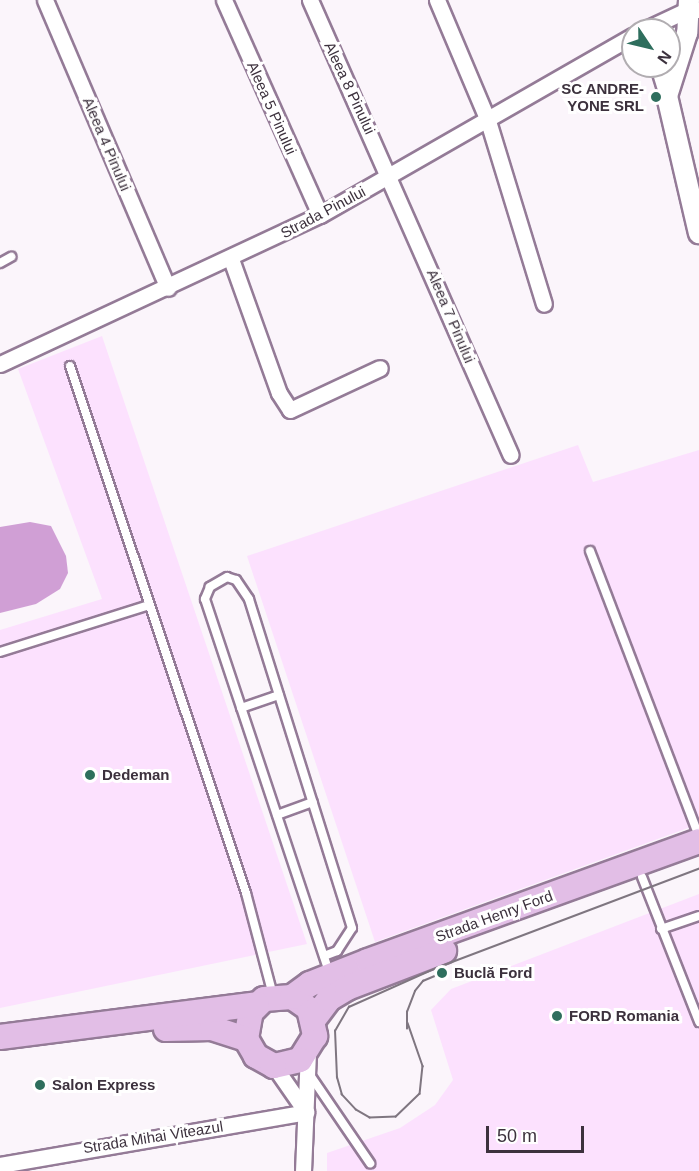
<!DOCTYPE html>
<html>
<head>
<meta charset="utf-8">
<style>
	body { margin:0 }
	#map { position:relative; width:699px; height:1171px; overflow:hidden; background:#fbf5fb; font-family:Helvetica,sans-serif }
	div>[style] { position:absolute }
	.built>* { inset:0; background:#fce1fe }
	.water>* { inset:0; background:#d09fd5 }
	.roads { filter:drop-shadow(2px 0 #947b97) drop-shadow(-2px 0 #947b97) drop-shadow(0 2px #947b97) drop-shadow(0 -2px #947b97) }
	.service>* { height:8px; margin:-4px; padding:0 4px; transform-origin:4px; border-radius:4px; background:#fff }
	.minor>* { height:15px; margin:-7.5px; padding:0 7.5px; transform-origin:7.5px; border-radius:7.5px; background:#fff }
	.tertiary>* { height:20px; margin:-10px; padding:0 10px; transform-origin:10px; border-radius:10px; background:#fff }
	.primary>* { height:24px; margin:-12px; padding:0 12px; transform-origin:12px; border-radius:12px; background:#e2bee6 }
	.tram>* { height:1.5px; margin:-0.75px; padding:0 0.75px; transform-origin:0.75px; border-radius:0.75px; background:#7f7680 }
	.dots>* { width:16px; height:16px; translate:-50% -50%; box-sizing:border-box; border:3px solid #fff; border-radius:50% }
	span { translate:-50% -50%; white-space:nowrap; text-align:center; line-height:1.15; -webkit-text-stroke:6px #fff; paint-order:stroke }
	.street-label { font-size:15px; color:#3c313d }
	.poi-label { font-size:15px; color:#3c313d; font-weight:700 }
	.right { translate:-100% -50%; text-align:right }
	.left { translate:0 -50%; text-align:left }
	.north { position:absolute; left:621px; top:18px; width:60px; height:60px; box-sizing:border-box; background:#fff; border:2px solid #b1adb1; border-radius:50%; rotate:125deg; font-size:16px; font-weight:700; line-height:24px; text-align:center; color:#3c313d }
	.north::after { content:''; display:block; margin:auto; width:21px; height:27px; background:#2e6e5d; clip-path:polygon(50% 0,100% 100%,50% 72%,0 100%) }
	.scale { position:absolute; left:486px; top:1126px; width:98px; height:27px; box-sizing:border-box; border:3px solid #3c313d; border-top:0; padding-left:8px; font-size:18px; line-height:21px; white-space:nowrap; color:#3c313d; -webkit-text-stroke:4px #fff; paint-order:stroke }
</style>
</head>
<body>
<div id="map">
	<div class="built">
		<i style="clip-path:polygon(102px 336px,307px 944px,0 1008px,0 630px,102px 599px,18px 369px)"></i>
		<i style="clip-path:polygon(578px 445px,593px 482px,699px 450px,699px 824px,375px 942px,247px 556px)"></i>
		<i style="clip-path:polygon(699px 894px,699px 1171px,327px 1171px,327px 1153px,400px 1128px,435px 1105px,453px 1080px,431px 1010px,451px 989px)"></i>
	</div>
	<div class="water">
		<i style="clip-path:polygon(30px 522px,51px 526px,66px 556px,68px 573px,60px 589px,36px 604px,0 613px,0 527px)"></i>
	</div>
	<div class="roads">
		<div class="service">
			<i style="left:0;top:263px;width:13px;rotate:-29deg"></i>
			<i style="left:70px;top:366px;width:556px;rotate:71.53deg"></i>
			<i style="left:246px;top:893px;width:106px;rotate:75.2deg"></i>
			<i style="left:590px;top:551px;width:305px;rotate:69.1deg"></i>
			<i style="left:0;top:652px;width:156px;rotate:-17.5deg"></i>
			<i style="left:241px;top:708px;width:40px;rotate:-18.9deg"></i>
			<i style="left:277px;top:815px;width:38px;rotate:-20deg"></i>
			<i style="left:642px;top:877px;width:156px;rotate:68.5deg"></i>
			<i style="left:661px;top:929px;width:40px;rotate:-18.9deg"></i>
			<i style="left:324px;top:956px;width:14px;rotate:-21deg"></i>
			<i style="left:337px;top:951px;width:27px;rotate:-57deg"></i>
			<i style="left:352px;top:928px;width:345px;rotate:-107.4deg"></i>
			<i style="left:249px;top:599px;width:23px;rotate:-124deg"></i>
			<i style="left:236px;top:580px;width:9px;rotate:-162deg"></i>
			<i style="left:227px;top:577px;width:20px;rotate:150deg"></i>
			<i style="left:210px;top:587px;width:13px;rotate:113deg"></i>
			<i style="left:205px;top:599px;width:393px;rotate:71.6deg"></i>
			<i style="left:310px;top:1075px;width:107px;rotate:55.7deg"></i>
		</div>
		<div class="minor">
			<i style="left:45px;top:0;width:313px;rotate:66.9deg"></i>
			<i style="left:224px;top:0;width:235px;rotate:65.9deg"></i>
			<i style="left:310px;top:0;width:497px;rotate:66.2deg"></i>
			<i style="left:437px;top:0;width:131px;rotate:67.1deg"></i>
			<i style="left:488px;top:121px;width:191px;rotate:73deg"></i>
			<i style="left:644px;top:30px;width:50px;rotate:-25deg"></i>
			<i style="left:689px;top:9px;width:10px;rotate:6deg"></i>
			<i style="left:658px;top:66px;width:31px;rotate:73deg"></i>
			<i style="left:231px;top:259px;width:142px;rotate:70.3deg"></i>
			<i style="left:279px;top:393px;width:20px;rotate:57deg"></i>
			<i style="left:290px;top:410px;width:99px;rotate:-25deg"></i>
			<i style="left:0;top:364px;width:353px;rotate:-25deg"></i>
			<i style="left:320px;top:215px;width:361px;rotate:-29.8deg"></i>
			<i style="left:274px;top:1066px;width:56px;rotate:55.2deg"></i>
			<i style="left:0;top:1165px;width:311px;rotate:-9.8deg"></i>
			<i style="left:303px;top:1171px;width:119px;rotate:-87.6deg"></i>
		</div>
		<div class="tertiary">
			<i style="left:689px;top:0;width:33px;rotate:93deg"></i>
			<i style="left:687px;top:33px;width:66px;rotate:107.6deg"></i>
			<i style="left:667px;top:96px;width:141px;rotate:76.9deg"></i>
		</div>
		<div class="primary">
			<i style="left:292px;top:997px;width:21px;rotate:35deg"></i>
			<i style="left:309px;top:1009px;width:28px;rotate:77deg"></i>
			<i style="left:315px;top:1036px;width:28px;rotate:122deg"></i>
			<i style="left:300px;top:1060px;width:27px;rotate:167deg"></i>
			<i style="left:274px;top:1066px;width:21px;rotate:-151deg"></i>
			<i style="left:256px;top:1056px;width:20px;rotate:-120deg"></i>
			<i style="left:246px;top:1039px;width:27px;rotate:-80deg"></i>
			<i style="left:251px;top:1012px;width:18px;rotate:-45deg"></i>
			<i style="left:264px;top:999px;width:28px;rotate:-4deg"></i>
			<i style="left:292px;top:997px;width:22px;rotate:-36deg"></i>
			<i style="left:310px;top:984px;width:62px;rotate:-21.6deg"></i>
			<i style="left:368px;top:961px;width:352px;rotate:-19.9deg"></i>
			<i style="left:314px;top:1019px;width:25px;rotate:-53deg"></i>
			<i style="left:329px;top:999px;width:21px;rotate:-31deg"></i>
			<i style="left:347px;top:988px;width:104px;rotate:-20.9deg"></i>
			<i style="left:166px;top:1029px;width:46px;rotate:-1.2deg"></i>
			<i style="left:212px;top:1028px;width:36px;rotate:18deg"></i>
			<i style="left:0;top:1037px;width:259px;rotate:-7.3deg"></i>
		</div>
	</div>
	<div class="tram">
		<i style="left:408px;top:1023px;width:46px;rotate:70.8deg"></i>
		<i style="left:423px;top:1066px;width:28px;rotate:96deg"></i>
		<i style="left:420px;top:1094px;width:33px;rotate:136deg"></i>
		<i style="left:396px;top:1117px;width:26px;rotate:178deg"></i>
		<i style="left:370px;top:1118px;width:16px;rotate:-150deg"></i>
		<i style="left:356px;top:1110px;width:21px;rotate:-133deg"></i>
		<i style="left:342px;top:1095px;width:18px;rotate:-106deg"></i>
		<i style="left:337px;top:1078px;width:47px;rotate:-92.4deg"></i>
		<i style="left:335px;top:1031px;width:28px;rotate:-60deg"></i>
		<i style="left:349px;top:1007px;width:98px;rotate:-24deg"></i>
		<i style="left:439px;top:967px;width:278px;rotate:-20.7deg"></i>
		<i style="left:407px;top:1029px;width:17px;rotate:-90deg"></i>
		<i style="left:407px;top:1012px;width:22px;rotate:-69deg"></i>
		<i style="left:415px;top:991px;width:13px;rotate:-51deg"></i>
		<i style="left:423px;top:981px;width:13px;rotate:-23deg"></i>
	</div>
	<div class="dots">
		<i style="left:656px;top:97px;background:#2e6e5d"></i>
		<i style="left:90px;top:775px;background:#2e6e5d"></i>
		<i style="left:442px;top:973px;background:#2e6e5d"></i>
		<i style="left:557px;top:1016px;background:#2e6e5d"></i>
		<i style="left:40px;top:1085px;background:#2e6e5d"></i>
	</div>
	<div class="street-label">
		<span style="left:350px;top:88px;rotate:65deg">Aleea 8 Pinului</span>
		<span style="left:272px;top:108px;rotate:66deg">Aleea 5 Pinului</span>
		<span style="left:107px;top:144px;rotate:67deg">Aleea 4 Pinului</span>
		<span style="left:323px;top:212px;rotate:-28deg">Strada Pinului</span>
		<span style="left:451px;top:316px;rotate:67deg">Aleea 7 Pinului</span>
		<span style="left:494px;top:916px;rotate:-20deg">Strada Henry Ford</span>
		<span style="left:153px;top:1137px;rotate:-9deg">Strada Mihai Viteazul</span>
	</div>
	<div class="poi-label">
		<span class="right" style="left:644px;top:97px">SC ANDRE-<br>YONE SRL</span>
		<span class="left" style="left:102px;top:775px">Dedeman</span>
		<span class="left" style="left:454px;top:973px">Buclă Ford</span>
		<span class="left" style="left:569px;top:1016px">FORD Romania</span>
		<span class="left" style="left:52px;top:1085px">Salon Express</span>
	</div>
	<div class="north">N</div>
	<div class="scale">50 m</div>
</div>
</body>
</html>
